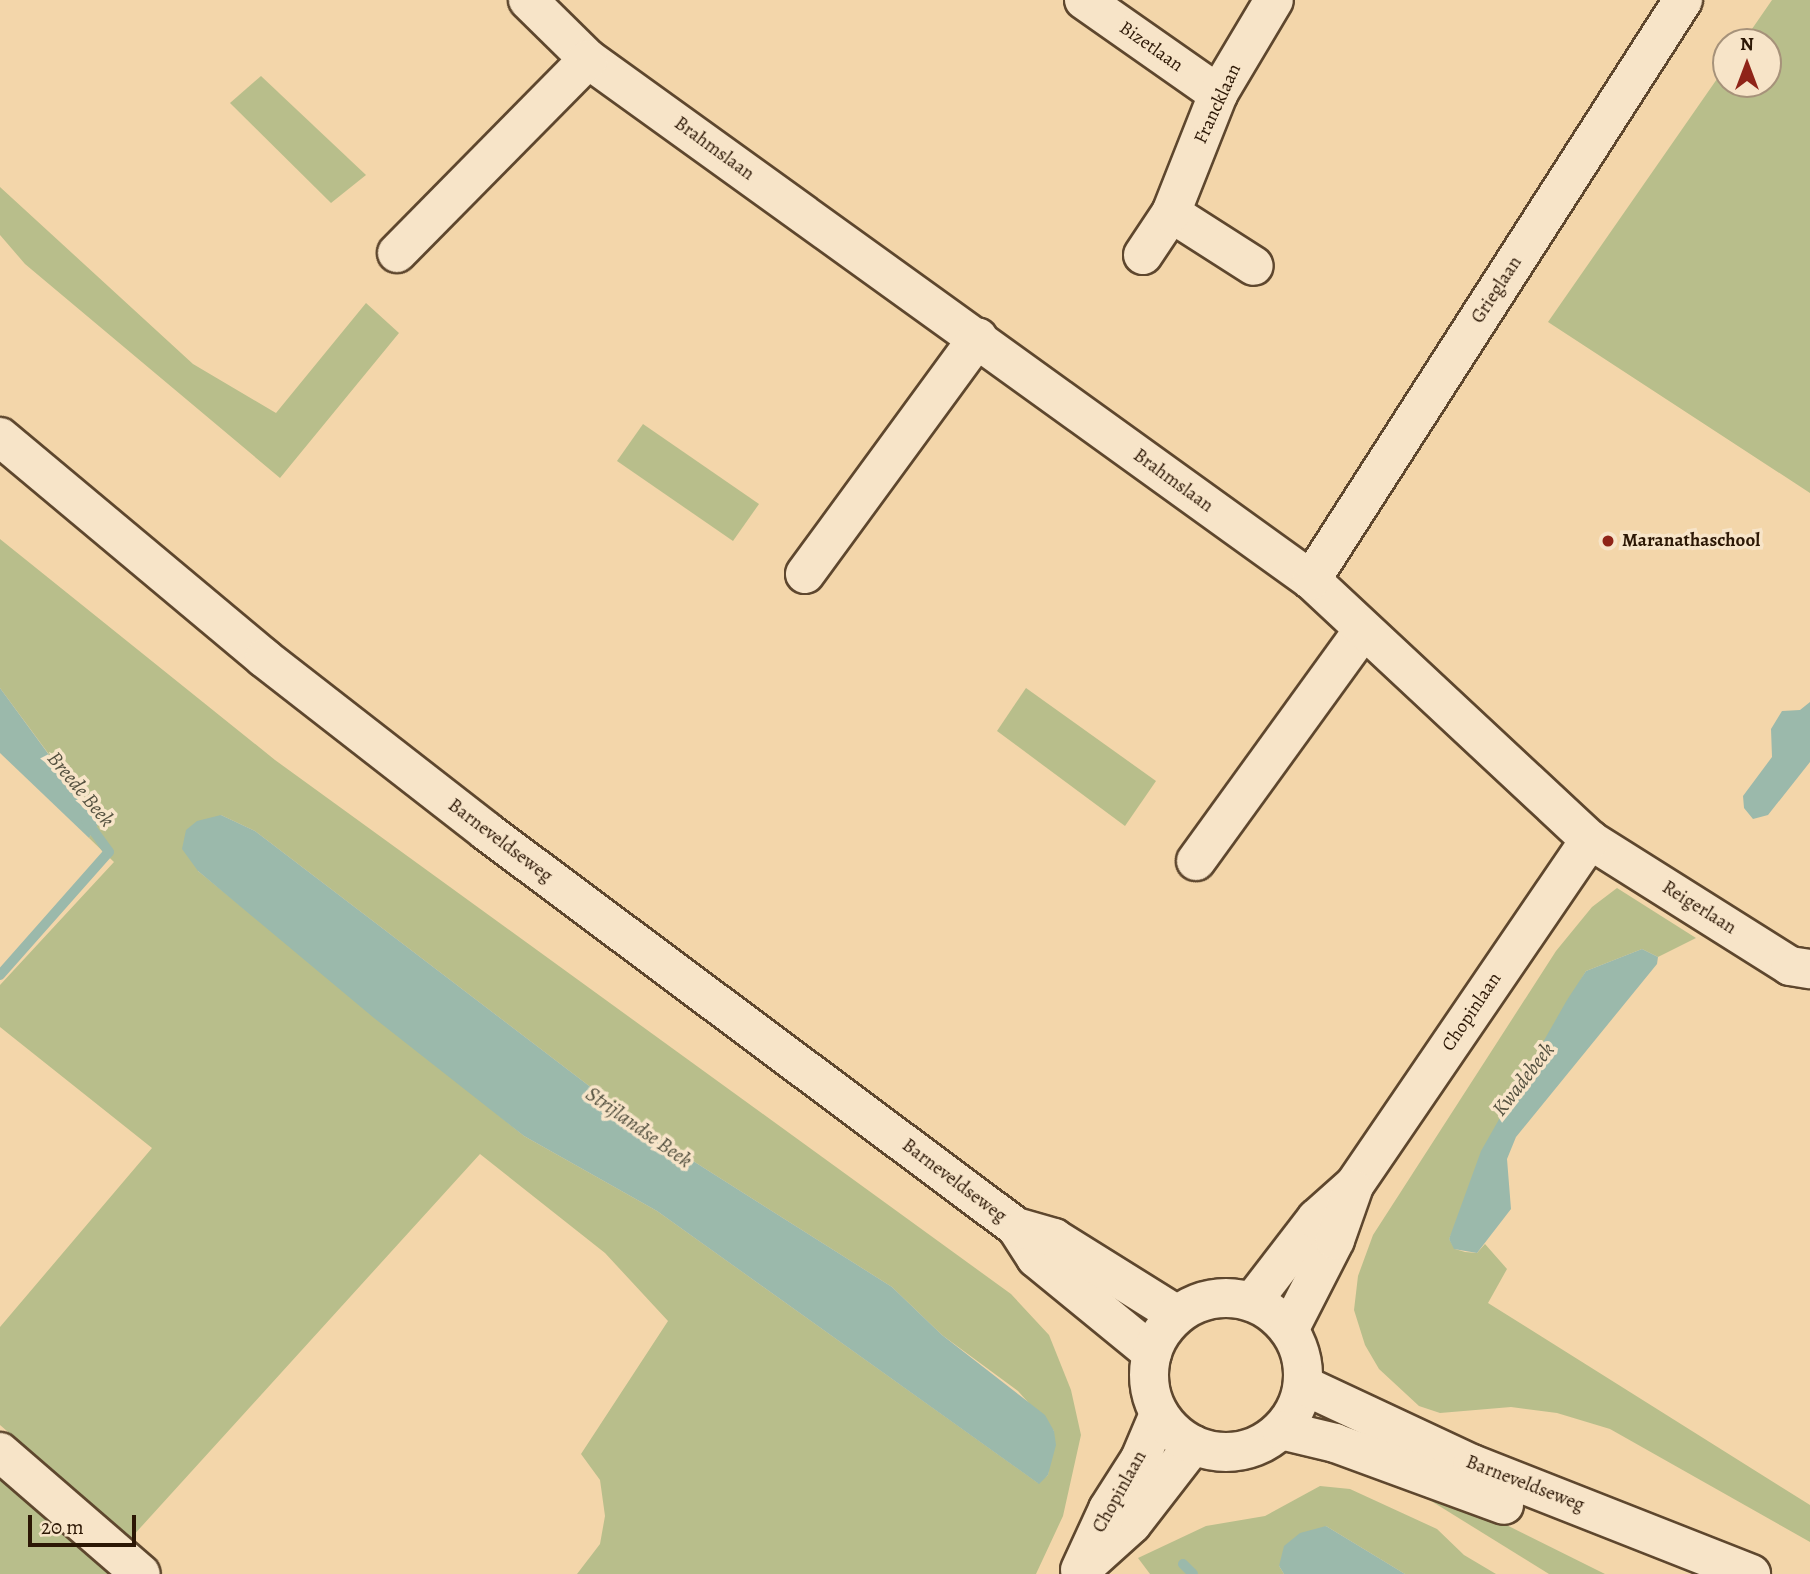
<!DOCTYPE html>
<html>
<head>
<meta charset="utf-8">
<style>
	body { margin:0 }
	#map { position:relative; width:1810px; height:1574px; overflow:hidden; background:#f3d6aa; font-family:Alegreya,serif }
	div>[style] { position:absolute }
	.green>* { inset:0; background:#b8be8b }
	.water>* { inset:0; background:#9bb9ab }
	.stream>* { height:10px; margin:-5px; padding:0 5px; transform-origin:5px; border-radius:5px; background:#9bb9ab }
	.roads { filter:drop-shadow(2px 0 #5e472e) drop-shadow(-2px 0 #5e472e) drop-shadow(0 2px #5e472e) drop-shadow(0 -2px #5e472e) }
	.street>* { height:38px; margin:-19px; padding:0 19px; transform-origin:19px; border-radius:19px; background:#f7e4c8 }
	.secondary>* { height:38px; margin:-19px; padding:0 19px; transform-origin:19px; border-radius:19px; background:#f7e4c8 }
	.secondary>.ring { margin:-19px; padding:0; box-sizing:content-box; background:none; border:38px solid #f7e4c8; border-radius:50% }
	.dots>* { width:19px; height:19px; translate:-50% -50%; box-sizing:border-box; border:4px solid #f7e4c8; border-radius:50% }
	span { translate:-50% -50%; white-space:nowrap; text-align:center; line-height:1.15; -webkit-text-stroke:7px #f7e4c8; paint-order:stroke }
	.street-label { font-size:19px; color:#2c1705 }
	.poi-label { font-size:19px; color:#2c1705; font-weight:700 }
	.left { translate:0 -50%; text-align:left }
	.water-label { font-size:21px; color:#53503f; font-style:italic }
	.north { position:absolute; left:1712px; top:28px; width:70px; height:70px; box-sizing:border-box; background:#f7e4c8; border:2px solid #a6927a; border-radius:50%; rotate:0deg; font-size:19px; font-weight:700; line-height:28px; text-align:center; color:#2c1705 }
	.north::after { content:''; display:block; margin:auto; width:24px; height:32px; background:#8f2418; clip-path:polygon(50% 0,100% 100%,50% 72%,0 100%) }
	.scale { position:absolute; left:28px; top:1515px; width:108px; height:32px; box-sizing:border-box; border:4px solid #2c1705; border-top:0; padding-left:9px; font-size:21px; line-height:24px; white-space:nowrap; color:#2c1705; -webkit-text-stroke:5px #f7e4c8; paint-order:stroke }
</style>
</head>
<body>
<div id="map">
	<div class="green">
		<i style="clip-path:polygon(1772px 0,1810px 0,1810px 493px,1548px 322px,1726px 66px,1726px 84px,1768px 84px,1768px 42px,1743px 42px)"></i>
		<i style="clip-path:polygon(261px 76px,366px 175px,331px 203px,230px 103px)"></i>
		<i style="clip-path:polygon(0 187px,193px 364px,276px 413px,366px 303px,399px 333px,280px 478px,25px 264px,0 235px)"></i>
		<i style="clip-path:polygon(643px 424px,759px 504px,733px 541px,617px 461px)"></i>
		<i style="clip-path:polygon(evenodd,0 539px,275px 760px,1011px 1294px,1049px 1335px,1071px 1390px,1081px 1435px,1063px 1516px,1036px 1574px,577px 1574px,600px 1544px,605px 1516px,600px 1480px,581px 1454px,668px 1321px,605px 1253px,480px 1154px,131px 1538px,0 1425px,0 1327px,152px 1148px,0 1027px,0 985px,114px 862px,89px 838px,99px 822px,0 688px,0 539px,221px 815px,255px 831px,660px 1140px,892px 1287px,942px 1335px,1018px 1391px,1054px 1431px,1048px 1475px,1038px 1483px,657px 1211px,524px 1136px,198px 871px,221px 815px)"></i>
		<i style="clip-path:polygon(1026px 688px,1156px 781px,1125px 826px,997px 731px)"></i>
		<i style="clip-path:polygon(1617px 888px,1696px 938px,1658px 957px,1642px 949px,1586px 971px,1549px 1034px,1449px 1239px,1455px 1249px,1465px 1252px,1477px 1253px,1485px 1244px,1507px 1269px,1488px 1303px,1810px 1505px,1810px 1542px,1610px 1429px,1557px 1413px,1511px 1407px,1440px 1413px,1419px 1406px,1379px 1369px,1365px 1345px,1354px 1310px,1358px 1276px,1373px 1235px,1556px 951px,1592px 907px)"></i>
		<i style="clip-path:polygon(1365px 1460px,1440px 1492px,1605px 1574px,1549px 1574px)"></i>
		<i style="clip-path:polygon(0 1478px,38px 1511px,113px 1574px,0 1574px)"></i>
		<i style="clip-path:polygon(1320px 1486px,1350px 1489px,1437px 1529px,1464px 1555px,1496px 1574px,1405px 1574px,1326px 1526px,1279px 1566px,1284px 1574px,1150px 1574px,1138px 1558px,1206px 1526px,1265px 1516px)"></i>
	</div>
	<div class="water">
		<i style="clip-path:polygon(0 688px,99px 823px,89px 838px,0 753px)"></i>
		<i style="clip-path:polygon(1810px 702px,1810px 762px,1768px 815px,1753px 819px,1744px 808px,1743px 796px,1772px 757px,1771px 729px,1782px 711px,1800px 710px)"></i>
		<i style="clip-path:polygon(221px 815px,255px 831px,660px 1140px,892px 1287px,942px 1335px,1045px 1415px,1054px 1431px,1056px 1445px,1048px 1475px,1039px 1484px,657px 1211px,524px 1136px,374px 1018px,198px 871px,182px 849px,186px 830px,197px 821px)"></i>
		<i style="clip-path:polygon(1642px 949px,1658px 957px,1657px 964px,1516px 1137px,1507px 1159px,1511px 1209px,1477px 1253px,1454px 1249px,1449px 1239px,1481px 1151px,1567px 1000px,1586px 971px)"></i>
		<i style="clip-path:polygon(1326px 1526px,1405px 1574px,1284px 1574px,1279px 1566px,1284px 1546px,1300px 1533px)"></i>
	</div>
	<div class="stream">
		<i style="left:0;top:975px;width:164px;rotate:-48.5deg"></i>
		<i style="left:109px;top:852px;width:39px;rotate:-126deg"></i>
		<i style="left:1183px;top:1564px;width:14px;rotate:45deg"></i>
	</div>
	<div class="roads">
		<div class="street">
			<i style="left:528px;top:0;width:84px;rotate:44.5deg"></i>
			<i style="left:588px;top:59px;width:891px;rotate:35.78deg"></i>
			<i style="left:1084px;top:0;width:164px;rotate:35deg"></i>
			<i style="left:1171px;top:213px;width:98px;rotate:32.6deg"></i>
			<i style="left:397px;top:253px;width:272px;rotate:-45.4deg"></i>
			<i style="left:1143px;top:255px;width:50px;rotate:-56.3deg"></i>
			<i style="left:1171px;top:213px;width:128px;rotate:-68.4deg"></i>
			<i style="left:1218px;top:94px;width:109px;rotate:-59.2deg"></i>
			<i style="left:805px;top:574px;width:293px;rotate:-53.8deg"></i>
			<i style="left:1590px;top:840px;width:236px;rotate:32.2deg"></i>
			<i style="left:1790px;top:966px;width:20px;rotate:9deg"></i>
			<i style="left:1196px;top:861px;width:285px;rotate:-54.1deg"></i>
			<i style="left:0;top:1452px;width:186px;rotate:40.9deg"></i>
			<i style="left:1091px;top:1561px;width:55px;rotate:-42.1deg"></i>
			<i style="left:1132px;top:1524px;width:100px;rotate:-52.3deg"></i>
			<i style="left:1080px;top:1570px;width:67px;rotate:-65.3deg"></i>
			<i style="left:1108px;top:1509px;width:59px;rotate:-57.4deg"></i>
			<i style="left:1140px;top:1459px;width:49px;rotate:-67.1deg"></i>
		</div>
		<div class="secondary">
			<i style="left:0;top:437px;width:344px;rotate:39.9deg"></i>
			<i style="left:264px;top:658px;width:281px;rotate:37.9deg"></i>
			<i style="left:486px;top:831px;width:662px;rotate:36.77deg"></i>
			<i style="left:1016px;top:1227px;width:37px;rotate:57deg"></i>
			<i style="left:1036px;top:1258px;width:150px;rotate:39.3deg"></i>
			<i style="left:1016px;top:1227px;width:40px;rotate:16deg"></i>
			<i style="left:1054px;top:1238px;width:145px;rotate:32deg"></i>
			<i class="ring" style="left:1149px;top:1298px;width:116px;height:116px"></i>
			<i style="left:1252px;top:1302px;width:105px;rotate:-52.4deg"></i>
			<i style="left:1316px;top:1219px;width:52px;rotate:-41.9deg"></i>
			<i style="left:1355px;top:1184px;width:417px;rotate:-55.7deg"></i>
			<i style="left:1590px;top:840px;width:381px;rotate:-137deg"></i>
			<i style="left:1311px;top:580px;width:689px;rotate:-57.32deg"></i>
			<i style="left:1289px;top:1330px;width:101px;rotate:-62.9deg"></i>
			<i style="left:1335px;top:1240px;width:54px;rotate:-70.6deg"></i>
			<i style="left:1303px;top:1385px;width:187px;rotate:25.1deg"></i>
			<i style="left:1472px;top:1464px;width:300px;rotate:21.5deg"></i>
			<i style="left:1281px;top:1430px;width:56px;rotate:13.5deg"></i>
			<i style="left:1335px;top:1443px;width:180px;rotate:20.1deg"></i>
		</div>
	</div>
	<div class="dots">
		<i style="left:1608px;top:541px;background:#8f2418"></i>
	</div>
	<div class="street-label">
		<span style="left:1151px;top:47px;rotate:35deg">Bizetlaan</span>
		<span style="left:1218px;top:104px;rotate:-65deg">Francklaan</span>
		<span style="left:714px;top:149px;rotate:36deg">Brahmslaan</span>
		<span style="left:1497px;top:290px;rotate:-57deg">Grieglaan</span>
		<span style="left:1173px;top:481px;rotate:36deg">Brahmslaan</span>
		<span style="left:500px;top:841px;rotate:37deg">Barneveldseweg</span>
		<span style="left:1699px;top:908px;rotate:32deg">Reigerlaan</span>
		<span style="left:1472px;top:1012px;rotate:-56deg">Chopinlaan</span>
		<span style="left:954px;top:1181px;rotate:37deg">Barneveldseweg</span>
		<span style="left:1525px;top:1484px;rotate:21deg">Barneveldseweg</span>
		<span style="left:1120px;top:1492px;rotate:-61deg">Chopinlaan</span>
	</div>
	<div class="poi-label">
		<span class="left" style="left:1622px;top:541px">Maranathaschool</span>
	</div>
	<div class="water-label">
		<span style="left:81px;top:789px;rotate:50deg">Breede Beek</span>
		<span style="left:1523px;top:1079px;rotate:-52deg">Kwadebeek</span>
		<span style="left:639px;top:1127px;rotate:35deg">Strijlandse Beek</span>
	</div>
	<div class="north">N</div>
	<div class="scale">20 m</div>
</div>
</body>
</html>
